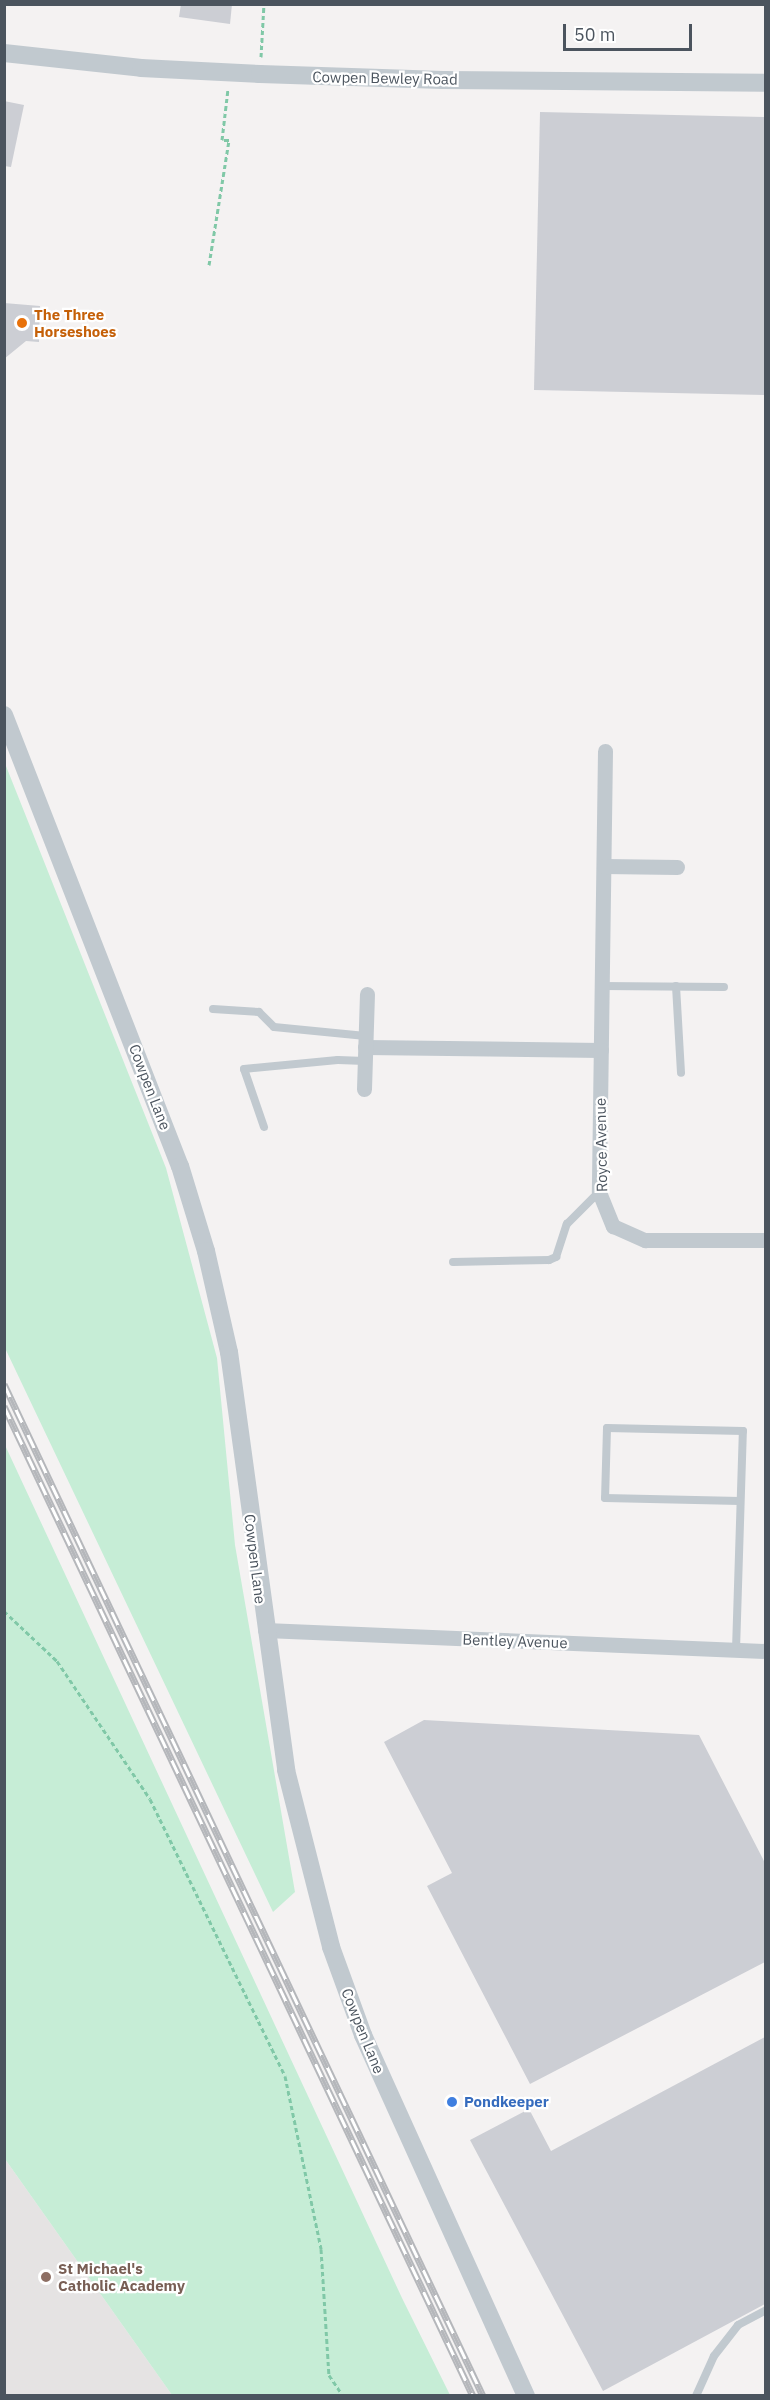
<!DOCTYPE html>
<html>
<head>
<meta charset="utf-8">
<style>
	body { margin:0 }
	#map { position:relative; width:770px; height:2400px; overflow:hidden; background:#f4f2f2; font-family:"IBM Plex Sans",sans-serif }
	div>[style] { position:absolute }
	.education>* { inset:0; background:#e5e3e3 }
	.green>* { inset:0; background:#c6edd6 }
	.building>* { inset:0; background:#ccced4 }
	.path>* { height:3px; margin-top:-1.5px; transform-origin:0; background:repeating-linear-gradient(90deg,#80c8a7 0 4.5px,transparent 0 7.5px) }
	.service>* { height:8px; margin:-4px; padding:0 4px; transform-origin:4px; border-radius:4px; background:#c1c9cf }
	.minor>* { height:15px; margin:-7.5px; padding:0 7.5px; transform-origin:7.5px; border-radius:7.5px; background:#c1c9cf }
	.tertiary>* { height:18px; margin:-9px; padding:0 9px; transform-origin:9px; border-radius:9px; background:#c1c9cf }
	.rail>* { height:7px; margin-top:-3.5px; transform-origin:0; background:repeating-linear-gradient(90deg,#fff 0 14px,#b5b7bb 0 28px); box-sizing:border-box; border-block:2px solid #b5b7bb }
	.dots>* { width:16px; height:16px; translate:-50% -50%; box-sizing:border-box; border:3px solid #fff; border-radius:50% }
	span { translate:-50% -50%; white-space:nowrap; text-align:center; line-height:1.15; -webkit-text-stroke:4.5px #fff; paint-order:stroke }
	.street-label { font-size:15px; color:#4b545e }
	.food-label { font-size:15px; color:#c56008; font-weight:700 }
	.left { translate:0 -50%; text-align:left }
	.shop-label { font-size:15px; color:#366cbe; font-weight:700 }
	.education-label { font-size:15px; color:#785e54; font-weight:700 }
	.frame { position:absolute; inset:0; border:6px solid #4b545e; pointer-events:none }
	.scale { position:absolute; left:563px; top:24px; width:129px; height:27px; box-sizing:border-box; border:3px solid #4b545e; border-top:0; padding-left:8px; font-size:18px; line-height:21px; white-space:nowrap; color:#4b545e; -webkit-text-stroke:4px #fff; paint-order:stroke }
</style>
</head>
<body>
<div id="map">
	<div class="education">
		<i style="clip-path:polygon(4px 2159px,5px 2159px,172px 2395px,5px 2395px)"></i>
	</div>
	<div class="green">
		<i style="clip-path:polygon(4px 761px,166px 1168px,217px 1358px,235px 1545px,295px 1892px,273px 1912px,5px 1348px)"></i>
		<i style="clip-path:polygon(4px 1443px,402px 2298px,450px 2395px,172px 2395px,5px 2159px)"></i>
	</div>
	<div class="building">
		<i style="clip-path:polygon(181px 4px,232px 4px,230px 24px,179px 17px)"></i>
		<i style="clip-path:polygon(4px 101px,24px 105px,11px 167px,4px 166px)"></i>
		<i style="clip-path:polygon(540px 112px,765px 117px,765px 395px,534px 390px)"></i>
		<i style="clip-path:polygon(4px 303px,40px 306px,39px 342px,26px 341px,4px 359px)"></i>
		<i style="clip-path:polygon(424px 1720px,699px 1735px,765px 1863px,765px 1962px,530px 2084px,427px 1886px,452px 1873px,384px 1742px)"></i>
		<i style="clip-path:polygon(765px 2037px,765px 2304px,603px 2391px,470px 2140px,529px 2109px,551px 2151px)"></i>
	</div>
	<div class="path">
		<i style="left:261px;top:57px;width:53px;rotate:-86.8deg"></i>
		<i style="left:209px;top:265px;width:127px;rotate:-80.9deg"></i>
		<i style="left:229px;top:140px;width:7px;rotate:180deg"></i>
		<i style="left:222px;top:140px;width:51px;rotate:-83.3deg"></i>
		<i style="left:4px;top:1611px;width:73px;rotate:43.3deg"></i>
		<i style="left:57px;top:1661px;width:166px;rotate:56deg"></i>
		<i style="left:150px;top:1799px;width:308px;rotate:64deg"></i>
		<i style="left:285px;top:2076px;width:177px;rotate:78.2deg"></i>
		<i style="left:321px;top:2249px;width:126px;rotate:86.4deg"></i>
		<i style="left:329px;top:2375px;width:25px;rotate:56deg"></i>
	</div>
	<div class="service">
		<i style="left:602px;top:986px;width:122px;rotate:0.5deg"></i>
		<i style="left:676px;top:986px;width:87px;rotate:86.7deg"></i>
		<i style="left:213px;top:1009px;width:46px;rotate:3.7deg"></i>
		<i style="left:259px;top:1012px;width:21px;rotate:45deg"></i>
		<i style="left:274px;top:1027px;width:92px;rotate:5.6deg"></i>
		<i style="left:264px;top:1127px;width:61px;rotate:-109deg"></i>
		<i style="left:244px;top:1069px;width:94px;rotate:-5.5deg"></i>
		<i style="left:338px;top:1060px;width:27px;rotate:2deg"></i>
		<i style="left:453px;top:1262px;width:96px;rotate:-1.2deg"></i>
		<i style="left:549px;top:1260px;width:8px;rotate:-23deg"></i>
		<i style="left:556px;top:1257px;width:35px;rotate:-72deg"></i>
		<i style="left:567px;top:1224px;width:45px;rotate:-45deg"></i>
		<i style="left:736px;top:1650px;width:219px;rotate:-88.2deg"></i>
		<i style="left:743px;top:1431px;width:136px;rotate:-178.7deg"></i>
		<i style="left:607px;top:1428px;width:70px;rotate:91.6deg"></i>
		<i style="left:605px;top:1498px;width:135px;rotate:1.3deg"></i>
		<i style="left:696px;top:2396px;width:44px;rotate:-65.8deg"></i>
		<i style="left:714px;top:2356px;width:39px;rotate:-52deg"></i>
		<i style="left:738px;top:2325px;width:32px;rotate:-28deg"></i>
	</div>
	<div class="minor">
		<i style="left:605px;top:751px;width:441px;rotate:90.8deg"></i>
		<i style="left:599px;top:1192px;width:37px;rotate:68deg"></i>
		<i style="left:613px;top:1226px;width:35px;rotate:24deg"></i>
		<i style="left:645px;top:1240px;width:121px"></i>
		<i style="left:604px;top:866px;width:73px;rotate:0.8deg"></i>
		<i style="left:365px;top:1047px;width:236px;rotate:0.7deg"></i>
		<i style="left:364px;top:1089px;width:95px;rotate:-88.2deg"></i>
		<i style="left:265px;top:1630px;width:501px;rotate:2.4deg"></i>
	</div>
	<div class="tertiary">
		<i style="left:4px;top:53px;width:138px;rotate:6.2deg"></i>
		<i style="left:141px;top:68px;width:119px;rotate:2.9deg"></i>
		<i style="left:260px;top:74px;width:183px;rotate:1.9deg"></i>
		<i style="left:443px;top:80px;width:323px;rotate:0.5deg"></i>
		<i style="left:4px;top:715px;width:484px;rotate:68.7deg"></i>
		<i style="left:180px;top:1166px;width:89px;rotate:73deg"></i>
		<i style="left:206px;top:1251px;width:104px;rotate:77.2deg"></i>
		<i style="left:229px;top:1352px;width:422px;rotate:82.2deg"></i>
		<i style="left:286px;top:1770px;width:183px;rotate:75.7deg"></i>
		<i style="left:331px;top:1947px;width:94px;rotate:70deg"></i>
		<i style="left:363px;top:2035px;width:396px;rotate:65.7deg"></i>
	</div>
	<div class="rail">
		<i style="left:4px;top:1384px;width:1120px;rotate:64.67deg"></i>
		<i style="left:4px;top:1406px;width:1095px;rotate:64.65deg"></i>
	</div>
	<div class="dots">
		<i style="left:22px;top:323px;background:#e8710a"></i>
		<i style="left:452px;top:2102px;background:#3f7fe0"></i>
		<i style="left:46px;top:2277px;background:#8d6e63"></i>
	</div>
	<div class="street-label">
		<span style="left:385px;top:78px;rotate:1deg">Cowpen Bewley Road</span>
		<span style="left:150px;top:1087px;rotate:69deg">Cowpen Lane</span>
		<span style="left:601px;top:1145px;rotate:-91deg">Royce Avenue</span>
		<span style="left:255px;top:1559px;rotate:83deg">Cowpen Lane</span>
		<span style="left:515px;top:1641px;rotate:2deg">Bentley Avenue</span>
		<span style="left:363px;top:2031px;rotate:68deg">Cowpen Lane</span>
	</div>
	<div class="food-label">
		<span class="left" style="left:34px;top:323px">The Three<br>Horseshoes</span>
	</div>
	<div class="shop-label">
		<span class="left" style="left:464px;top:2102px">Pondkeeper</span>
	</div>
	<div class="education-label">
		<span class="left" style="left:58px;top:2277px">St Michael's<br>Catholic Academy</span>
	</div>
	<div class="frame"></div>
	<div class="scale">50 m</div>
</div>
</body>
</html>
